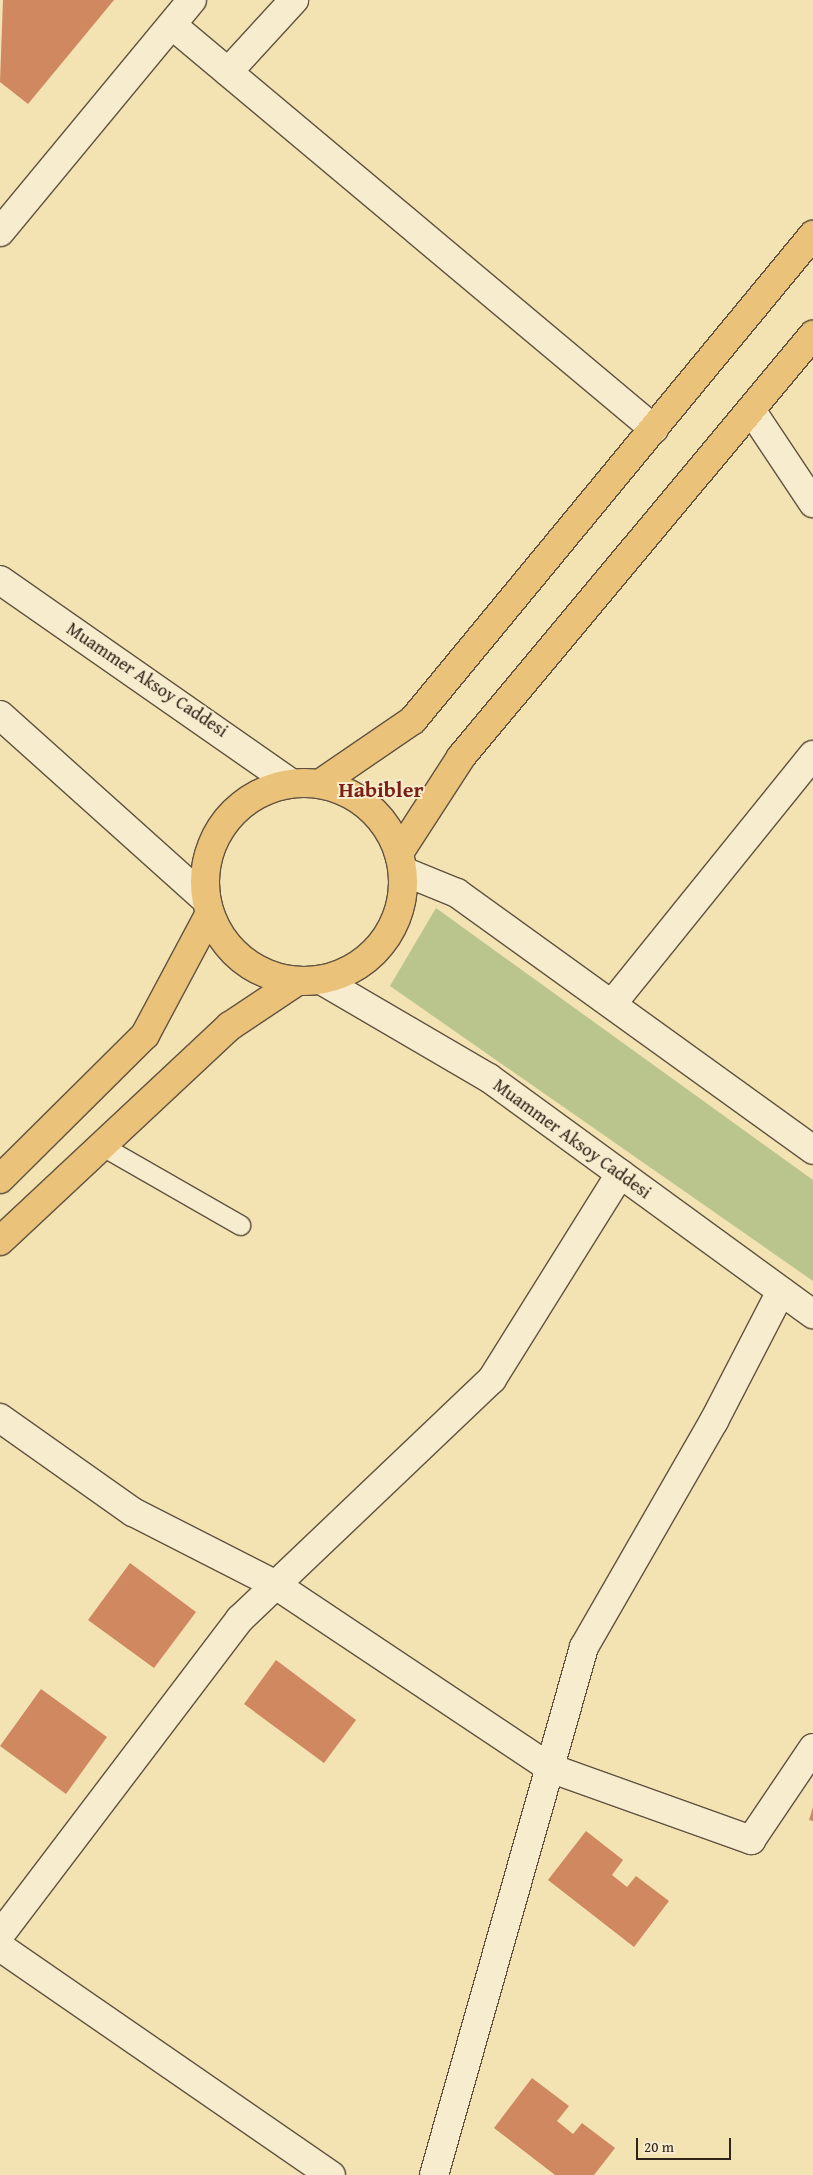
<!DOCTYPE html>
<html>
<head>
<meta charset="utf-8">
<style>
	body { margin:0 }
	#map { position:relative; width:813px; height:2175px; overflow:hidden; background:#f3e3b3; font-family:"Gentium Book Plus",serif }
	div>[style] { position:absolute }
	.green>* { inset:0; background:#bac48d }
	.building>* { inset:0; background:#cf8860 }
	.roads { filter:drop-shadow(1px 0 #615340) drop-shadow(-1px 0 #615340) drop-shadow(0 1px #615340) drop-shadow(0 -1px #615340) }
	.service>* { height:19px; margin:-9.5px; padding:0 9.5px; transform-origin:9.5px; border-radius:9.5px; background:#f7edce }
	.minor>* { height:28px; margin:-14px; padding:0 14px; transform-origin:14px; border-radius:14px; background:#f7edce }
	.secondary>* { height:28px; margin:-14px; padding:0 14px; transform-origin:14px; border-radius:14px; background:#f7edce }
	.primary>* { height:28px; margin:-14px; padding:0 14px; transform-origin:14px; border-radius:14px; background:#eac27a }
	.primary>.ring { margin:-14px; padding:0; box-sizing:content-box; background:none; border:28px solid #eac27a; border-radius:50% }
	span { translate:-50% -50%; white-space:nowrap; text-align:center; line-height:1.15; -webkit-text-stroke:4px #f7edce; paint-order:stroke }
	.street-label { font-size:18px; color:#302319 }
	.district-label { font-size:22px; color:#7a1f14; font-weight:700 }
	.scale { position:absolute; left:636px; top:2138px; width:95px; height:22px; box-sizing:border-box; border:2px solid #302319; border-top:0; padding-left:6px; font-size:15px; line-height:18px; white-space:nowrap; color:#302319; -webkit-text-stroke:4px #f7edce; paint-order:stroke }
</style>
</head>
<body>
<div id="map">
	<div class="green">
		<i style="clip-path:polygon(436px 908px,813px 1180px,813px 1281px,390px 986px)"></i>
	</div>
	<div class="building">
		<i style="clip-path:polygon(3px 0,114px 0,28px 104px,0 82px)"></i>
		<i style="clip-path:polygon(130px 1563px,196px 1612px,154px 1668px,88px 1620px)"></i>
		<i style="clip-path:polygon(276px 1660px,356px 1720px,324px 1763px,244px 1704px)"></i>
		<i style="clip-path:polygon(41px 1689px,107px 1737px,66px 1794px,0 1746px)"></i>
		<i style="clip-path:polygon(813px 1807px,813px 1821px,809px 1820px)"></i>
		<i style="clip-path:polygon(586px 1831px,623px 1860px,612px 1875px,627px 1887px,636px 1876px,669px 1901px,634px 1947px,548px 1880px)"></i>
		<i style="clip-path:polygon(532px 2078px,569px 2106px,557px 2121px,573px 2134px,582px 2123px,615px 2148px,594px 2175px,555px 2175px,494px 2128px)"></i>
	</div>
	<div class="roads">
		<div class="service">
			<i style="left:104px;top:1147px;width:157px;rotate:29.8deg"></i>
		</div>
		<div class="minor">
			<i style="left:172px;top:25px;width:629px;rotate:39.97deg"></i>
			<i style="left:228px;top:72px;width:98px;rotate:-47.5deg"></i>
			<i style="left:0;top:232px;width:301px;rotate:-50.4deg"></i>
			<i style="left:751px;top:410px;width:112px;rotate:56.3deg"></i>
			<i style="left:612px;top:1004px;width:320px;rotate:-51.1deg"></i>
			<i style="left:0;top:1418px;width:163px;rotate:35.3deg"></i>
			<i style="left:133px;top:1512px;width:161px;rotate:27deg"></i>
			<i style="left:276px;top:1585px;width:329px;rotate:33.7deg"></i>
			<i style="left:550px;top:1768px;width:214px;rotate:19.7deg"></i>
			<i style="left:751px;top:1840px;width:111px;rotate:-56deg"></i>
			<i style="left:0;top:1935px;width:397px;rotate:-52.8deg"></i>
			<i style="left:240px;top:1619px;width:348px;rotate:-43.6deg"></i>
			<i style="left:492px;top:1379px;width:242px;rotate:-58deg"></i>
			<i style="left:0;top:1947px;width:402px;rotate:34.6deg"></i>
			<i style="left:434px;top:2175px;width:549px;rotate:-74.14deg"></i>
			<i style="left:584px;top:1647px;width:261px;rotate:-60.1deg"></i>
			<i style="left:714px;top:1421px;width:146px;rotate:-62.7deg"></i>
		</div>
		<div class="secondary">
			<i style="left:0;top:580px;width:355px;rotate:34.9deg"></i>
			<i style="left:0;top:715px;width:277px;rotate:41.9deg"></i>
			<i style="left:403px;top:871px;width:58px;rotate:22.2deg"></i>
			<i style="left:457px;top:893px;width:439px;rotate:35.8deg"></i>
			<i style="left:321px;top:980px;width:194px;rotate:30.3deg"></i>
			<i style="left:489px;top:1078px;width:401px;rotate:36.1deg"></i>
		</div>
		<div class="primary">
			<i class="ring" style="left:205px;top:783px;width:170px;height:170px"></i>
			<i style="left:321px;top:783px;width:112px;rotate:-34.4deg"></i>
			<i style="left:413px;top:720px;width:629px;rotate:-50.49deg"></i>
			<i style="left:399px;top:853px;width:114px;rotate:-57.1deg"></i>
			<i style="left:461px;top:757px;width:550px;rotate:-50.17deg"></i>
			<i style="left:0;top:1179px;width:204px;rotate:-44.8deg"></i>
			<i style="left:145px;top:1035px;width:136px;rotate:-61.9deg"></i>
			<i style="left:0;top:1241px;width:315px;rotate:-43.1deg"></i>
			<i style="left:230px;top:1026px;width:79px;rotate:-33.7deg"></i>
		</div>
	</div>
	<div class="street-label">
		<span style="left:147px;top:680px;rotate:34deg">Muammer Aksoy Caddesi</span>
		<span style="left:572px;top:1139px;rotate:36deg">Muammer Aksoy Caddesi</span>
	</div>
	<div class="district-label">
		<span style="left:381px;top:790px">Habibler</span>
	</div>
	<div class="scale">20 m</div>
</div>
</body>
</html>
